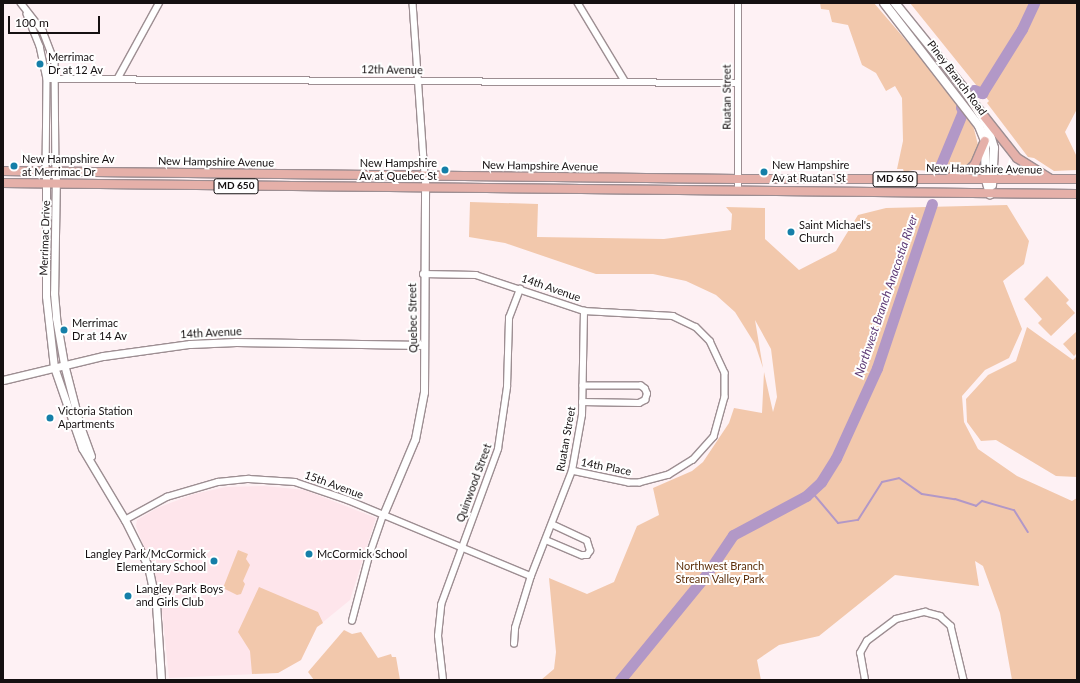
<!DOCTYPE html>
<html>
<head>
<meta charset="utf-8">
<style>
	body { margin:0 }
	#map { position:relative; width:1080px; height:683px; overflow:hidden; background:#fef1f4; font-family:Lato,sans-serif }
	div>[style] { position:absolute }
	.built>* { inset:0; background:#fee5eb }
	.green>* { inset:0; background:#f2c8ac }
	.stream>* { height:2px; margin:-1px; padding:0 1px; transform-origin:1px; border-radius:1px; background:#b298c7 }
	.river>* { height:11px; margin:-5.5px; padding:0 5.5px; transform-origin:5.5px; border-radius:5.5px; background:#b298c7 }
	.roads { filter:drop-shadow(1px 0 #9d8e92) drop-shadow(-1px 0 #9d8e92) drop-shadow(0 1px #9d8e92) drop-shadow(0 -1px #9d8e92) }
	.minor>* { height:5.5px; margin:-2.75px; padding:0 2.75px; transform-origin:2.75px; border-radius:2.75px; background:#fff }
	.tertiary>* { height:7px; margin:-3.5px; padding:0 3.5px; transform-origin:3.5px; border-radius:3.5px; background:#fff }
	.secondary>* { height:8px; margin:-4px; padding:0 4px; transform-origin:4px; border-radius:4px; background:#fff }
	.primary>* { height:8px; margin:-4px; padding:0 4px; transform-origin:4px; border-radius:4px; background:#e5b0a9 }
	.dots>* { width:11px; height:11px; translate:-50% -50%; box-sizing:border-box; border:2px solid #fff; border-radius:50% }
	span { translate:-50% -50%; white-space:nowrap; text-align:center; line-height:1.15; -webkit-text-stroke:4px #fff; paint-order:stroke }
	.shield-label span { padding:1px 3px; background:#fff; border:1px solid; border-radius:3px; -webkit-text-stroke-width:0 }
	.shield-label { font-size:10px; color:#151011; font-weight:700 }
	.poi-label { font-size:11px; color:#151011 }
	.left { translate:0 -50%; text-align:left }
	.right { translate:-100% -50%; text-align:right }
	.street-label { font-size:11px; color:#151011 }
	.park-label { font-size:11px; color:#5f310c }
	.water-label { font-size:12px; color:#5e3b76; font-style:italic }
	.frame { position:absolute; inset:0; border:4px solid #151011; pointer-events:none }
	.scale { position:absolute; left:8px; top:16px; width:92px; height:18px; box-sizing:border-box; border:2px solid #151011; border-top:0; padding-left:5px; font-size:12px; line-height:14px; white-space:nowrap; color:#151011; -webkit-text-stroke:3px #fff; paint-order:stroke }
</style>
</head>
<body>
<div id="map">
	<div class="built">
		<i style="clip-path:polygon(265px 486px,305px 490px,376px 518px,350px 600px,317px 627px,301px 660px,278px 673px,169px 678px,160px 591px,136px 526px,137px 520px,157px 508px,194px 494px,226px 487px)"></i>
	</div>
	<div class="green">
		<i style="clip-path:polygon(820px 3px,874px 3px,927px 65px,973px 125px,978px 145px,973px 160px,958px 172px,913px 170px,904px 172px,903px 169px,897px 169px,903px 141px,902px 98px,895px 86px,886px 91px,876px 73px,862px 65px,848px 25px,832px 22px,829px 10px,821px 9px)"></i>
		<i style="clip-path:polygon(910px 3px,1077px 3px,1077px 109px,1065px 132px,1077px 157px,1077px 170px,1054px 171px,1034px 158px,1028px 157px,987px 103px,989px 101px)"></i>
		<i style="clip-path:polygon(470px 202px,538px 204px,537px 237px,664px 239px,731px 230px,732px 214px,726px 207px,765px 208px,765px 239px,799px 270px,836px 251px,858px 215px,886px 208px,1007px 205px,1029px 241px,1024px 264px,1003px 281px,1022px 329px,1009px 358px,985px 370px,962px 396px,964px 422px,978px 449px,1017px 476px,1072px 501px,1077px 498px,1077px 680px,1012px 680px,1000px 613px,983px 566px,975px 561px,979px 586px,895px 575px,819px 636px,779px 645px,757px 660px,761px 680px,541px 680px,554px 669px,556px 652px,549px 578px,587px 594px,614px 582px,637px 526px,659px 515px,653px 488px,692px 471px,703px 462px,729px 423px,734px 408px,762px 413px,764px 372px,773px 412px,777px 397px,771px 349px,755px 320px,763px 368px,755px 344px,735px 312px,716px 295px,686px 281px,653px 274px,596px 274px,505px 243px,469px 237px)"></i>
		<i style="clip-path:polygon(1047px 276px,1069px 300px,1066px 303px,1075px 313px,1051px 336px,1038px 323px,1042px 319px,1024px 299px)"></i>
		<i style="clip-path:polygon(1027px 327px,1073px 360px,1077px 356px,1077px 477px,1056px 476px,996px 440px,981px 441px,967px 422px,966px 399px,988px 375px,1016px 361px)"></i>
		<i style="clip-path:polygon(1077px 331px,1077px 353px,1074px 356px,1063px 344px)"></i>
		<i style="clip-path:polygon(238px 550px,248px 554px,246px 559px,250px 565px,243px 581px,245px 584px,241px 594px,237px 595px,223px 588px)"></i>
		<i style="clip-path:polygon(259px 587px,318px 612px,323px 623px,317px 627px,301px 660px,278px 673px,252px 674px,250px 651px,238px 632px)"></i>
		<i style="clip-path:polygon(344px 630px,352px 634px,361px 632px,378px 658px,391px 654px,392px 657px,396px 657px,400px 680px,314px 680px,308px 672px)"></i>
	</div>
	<div class="stream">
		<i style="left:811px;top:491px;width:42px;rotate:49.8deg"></i>
		<i style="left:838px;top:523px;width:20px;rotate:-9deg"></i>
		<i style="left:858px;top:520px;width:45px;rotate:-57.7deg"></i>
		<i style="left:882px;top:482px;width:17px;rotate:-13deg"></i>
		<i style="left:899px;top:478px;width:28px;rotate:35deg"></i>
		<i style="left:922px;top:494px;width:33px;rotate:9deg"></i>
		<i style="left:955px;top:499px;width:22px;rotate:18deg"></i>
		<i style="left:976px;top:506px;width:8px;rotate:-40deg"></i>
		<i style="left:982px;top:501px;width:33px;rotate:16deg"></i>
		<i style="left:1014px;top:510px;width:26px;rotate:58deg"></i>
	</div>
	<div class="river">
		<i style="left:939px;top:169px;width:63px;rotate:-67.5deg"></i>
		<i style="left:963px;top:111px;width:4px;rotate:-117deg"></i>
		<i style="left:961px;top:107px;width:21px;rotate:-53deg"></i>
		<i style="left:974px;top:90px;width:9px;rotate:21deg"></i>
		<i style="left:982px;top:93px;width:75px;rotate:-58deg"></i>
		<i style="left:1022px;top:29px;width:29px;rotate:-65deg"></i>
		<i style="left:620px;top:680px;width:136px;rotate:-50.7deg"></i>
		<i style="left:706px;top:575px;width:48px;rotate:-56deg"></i>
		<i style="left:733px;top:535px;width:83px;rotate:-28.1deg"></i>
		<i style="left:806px;top:496px;width:21px;rotate:-43deg"></i>
		<i style="left:821px;top:482px;width:28px;rotate:-58deg"></i>
		<i style="left:836px;top:458px;width:99px;rotate:-65.5deg"></i>
		<i style="left:877px;top:368px;width:173px;rotate:-71.5deg"></i>
	</div>
	<div class="roads">
		<div class="minor">
			<i style="left:21px;top:3px;width:36px;rotate:52deg"></i>
			<i style="left:43px;top:31px;width:33px;rotate:69deg"></i>
			<i style="left:55px;top:62px;width:110px;rotate:89.5deg"></i>
			<i style="left:413px;top:3px;width:173px;rotate:86deg"></i>
			<i style="left:578px;top:3px;width:91px;rotate:58.9deg"></i>
			<i style="left:27px;top:14px;width:35px;rotate:68deg"></i>
			<i style="left:40px;top:46px;width:34px;rotate:78deg"></i>
			<i style="left:47px;top:79px;width:93px;rotate:90.6deg"></i>
			<i style="left:118px;top:78px;width:85px;rotate:-61.3deg"></i>
			<i style="left:47px;top:79px;width:690px;rotate:0.33deg"></i>
			<i style="left:738px;top:191px;width:188px;rotate:-90deg"></i>
			<i style="left:423px;top:274px;width:53px;rotate:1.1deg"></i>
			<i style="left:476px;top:275px;width:114px;rotate:18.4deg"></i>
			<i style="left:584px;top:311px;width:89px;rotate:3.2deg"></i>
			<i style="left:673px;top:316px;width:25px;rotate:26deg"></i>
			<i style="left:696px;top:327px;width:20px;rotate:45deg"></i>
			<i style="left:710px;top:341px;width:35px;rotate:65deg"></i>
			<i style="left:725px;top:373px;width:24px;rotate:90deg"></i>
			<i style="left:725px;top:397px;width:41px;rotate:105.4deg"></i>
			<i style="left:714px;top:437px;width:31px;rotate:132deg"></i>
			<i style="left:693px;top:460px;width:28px;rotate:148deg"></i>
			<i style="left:669px;top:475px;width:30px;rotate:165deg"></i>
			<i style="left:640px;top:483px;width:11px;rotate:180deg"></i>
			<i style="left:629px;top:483px;width:58px;rotate:-168.1deg"></i>
			<i style="left:582px;top:402px;width:57px;rotate:1deg"></i>
			<i style="left:639px;top:403px;width:7px;rotate:-27deg"></i>
			<i style="left:645px;top:400px;width:6px;rotate:-72deg"></i>
			<i style="left:647px;top:394px;width:5px;rotate:-112deg"></i>
			<i style="left:645px;top:389px;width:5px;rotate:-143deg"></i>
			<i style="left:641px;top:386px;width:58px;rotate:180deg"></i>
			<i style="left:125px;top:520px;width:48px;rotate:-28.7deg"></i>
			<i style="left:167px;top:497px;width:53px;rotate:-16.4deg"></i>
			<i style="left:218px;top:482px;width:31px;rotate:-6deg"></i>
			<i style="left:249px;top:479px;width:46px;rotate:3.7deg"></i>
			<i style="left:295px;top:482px;width:56px;rotate:18.8deg"></i>
			<i style="left:348px;top:500px;width:198px;rotate:22.6deg"></i>
			<i style="left:546px;top:540px;width:39px;rotate:23deg"></i>
			<i style="left:582px;top:555px;width:5px"></i>
			<i style="left:587px;top:555px;width:5px;rotate:-53deg"></i>
			<i style="left:590px;top:551px;width:10px;rotate:-107deg"></i>
			<i style="left:587px;top:541px;width:38px;rotate:-155deg"></i>
			<i style="left:352px;top:621px;width:67px;rotate:-75.3deg"></i>
			<i style="left:369px;top:556px;width:43px;rotate:-71.1deg"></i>
			<i style="left:514px;top:644px;width:16px;rotate:-86deg"></i>
			<i style="left:515px;top:628px;width:54px;rotate:-72.9deg"></i>
			<i style="left:531px;top:576px;width:113px;rotate:-68.7deg"></i>
			<i style="left:572px;top:471px;width:57px;rotate:-79.9deg"></i>
			<i style="left:582px;top:415px;width:104px;rotate:-88.9deg"></i>
			<i style="left:443px;top:680px;width:44px;rotate:-96.5deg"></i>
			<i style="left:438px;top:636px;width:31px;rotate:-84deg"></i>
			<i style="left:441px;top:605px;width:166px;rotate:-69.9deg"></i>
			<i style="left:498px;top:449px;width:63px;rotate:-81.7deg"></i>
			<i style="left:507px;top:387px;width:69px;rotate:-88.3deg"></i>
			<i style="left:509px;top:318px;width:31px;rotate:-69deg"></i>
			<i style="left:865px;top:680px;width:27px;rotate:-100deg"></i>
			<i style="left:860px;top:653px;width:14px;rotate:-60deg"></i>
			<i style="left:867px;top:641px;width:36px;rotate:-37deg"></i>
			<i style="left:896px;top:619px;width:30px;rotate:-14deg"></i>
			<i style="left:925px;top:612px;width:16px;rotate:15deg"></i>
			<i style="left:940px;top:616px;width:15px;rotate:42deg"></i>
			<i style="left:951px;top:626px;width:56px;rotate:76.5deg"></i>
		</div>
		<div class="tertiary">
			<i style="left:46px;top:172px;width:124px;rotate:90deg"></i>
			<i style="left:46px;top:296px;width:71px;rotate:83.6deg"></i>
			<i style="left:54px;top:367px;width:86px;rotate:70.9deg"></i>
			<i style="left:82px;top:448px;width:84px;rotate:59.2deg"></i>
			<i style="left:125px;top:520px;width:51px;rotate:63.4deg"></i>
			<i style="left:148px;top:566px;width:39px;rotate:78deg"></i>
			<i style="left:156px;top:604px;width:76px;rotate:86.2deg"></i>
			<i style="left:56px;top:172px;width:121px;rotate:90.9deg"></i>
			<i style="left:54px;top:293px;width:25px;rotate:85deg"></i>
			<i style="left:56px;top:318px;width:47px;rotate:80.1deg"></i>
			<i style="left:64px;top:364px;width:64px;rotate:75.5deg"></i>
			<i style="left:80px;top:426px;width:32px;rotate:70deg"></i>
			<i style="left:3px;top:380px;width:103px;rotate:-13.5deg"></i>
			<i style="left:103px;top:356px;width:88px;rotate:-7.9deg"></i>
			<i style="left:190px;top:344px;width:46px;rotate:-2.5deg"></i>
			<i style="left:236px;top:342px;width:188px;rotate:0.9deg"></i>
			<i style="left:383px;top:515px;width:82px;rotate:-67.2deg"></i>
			<i style="left:415px;top:439px;width:48px;rotate:-79.2deg"></i>
			<i style="left:424px;top:392px;width:216px;rotate:-89.7deg"></i>
		</div>
		<div class="secondary">
			<i style="left:884px;top:3px;width:155px;rotate:52.3deg"></i>
			<i style="left:979px;top:126px;width:16px;rotate:68deg"></i>
			<i style="left:985px;top:141px;width:39px;rotate:89deg"></i>
			<i style="left:986px;top:180px;width:15px;rotate:74deg"></i>
			<i style="left:895px;top:3px;width:107px;rotate:51.1deg"></i>
			<i style="left:962px;top:86px;width:46px;rotate:57.3deg"></i>
			<i style="left:987px;top:125px;width:24px;rotate:73deg"></i>
			<i style="left:994px;top:148px;width:37px;rotate:93deg"></i>
		</div>
		<div class="primary">
			<i style="left:976px;top:106px;width:66px;rotate:51.7deg"></i>
			<i style="left:1017px;top:158px;width:39px;rotate:32deg"></i>
			<i style="left:3px;top:171px;width:735px;rotate:0.62deg"></i>
			<i style="left:738px;top:179px;width:339px"></i>
			<i style="left:951px;top:177px;width:19px;rotate:-21deg"></i>
			<i style="left:969px;top:170px;width:8px;rotate:-45deg"></i>
			<i style="left:975px;top:164px;width:25px;rotate:-67deg"></i>
			<i style="left:3px;top:183px;width:1074px;rotate:0.59deg"></i>
		</div>
	</div>
	<div class="dots">
		<i style="left:40px;top:64px;background:#157fa8"></i>
		<i style="left:14px;top:166px;background:#157fa8"></i>
		<i style="left:445px;top:170px;background:#157fa8"></i>
		<i style="left:764px;top:172px;background:#157fa8"></i>
		<i style="left:791px;top:232px;background:#157fa8"></i>
		<i style="left:64px;top:330px;background:#157fa8"></i>
		<i style="left:50px;top:418px;background:#157fa8"></i>
		<i style="left:309px;top:554px;background:#157fa8"></i>
		<i style="left:214px;top:561px;background:#157fa8"></i>
		<i style="left:128px;top:596px;background:#157fa8"></i>
	</div>
	<div class="shield-label">
		<span style="left:895px;top:179px">MD 650</span>
		<span style="left:236px;top:186px">MD 650</span>
	</div>
	<div class="poi-label">
		<span class="left" style="left:48px;top:64px">Merrimac<br>Dr at 12 Av</span>
		<span class="left" style="left:22px;top:166px">New Hampshire Av<br>at Merrimac Dr</span>
		<span class="right" style="left:437px;top:170px">New Hampshire<br>Av at Quebec St</span>
		<span class="left" style="left:772px;top:172px">New Hampshire<br>Av at Ruatan St</span>
		<span class="left" style="left:799px;top:232px">Saint Michael's<br>Church</span>
		<span class="left" style="left:72px;top:330px">Merrimac<br>Dr at 14 Av</span>
		<span class="left" style="left:58px;top:418px">Victoria Station<br>Apartments</span>
		<span class="left" style="left:317px;top:554px">McCormick School</span>
		<span class="right" style="left:206px;top:561px">Langley Park/McCormick<br>Elementary School</span>
		<span class="left" style="left:136px;top:596px">Langley Park Boys<br>and Girls Club</span>
	</div>
	<div class="street-label">
		<span style="left:392px;top:70px;rotate:1deg">12th Avenue</span>
		<span style="left:957px;top:78px;rotate:53deg">Piney Branch Road</span>
		<span style="left:727px;top:97px;rotate:-90deg">Ruatan Street</span>
		<span style="left:216px;top:162px;rotate:1deg">New Hampshire Avenue</span>
		<span style="left:540px;top:166px;rotate:1deg">New Hampshire Avenue</span>
		<span style="left:984px;top:169px;rotate:1deg">New Hampshire Avenue</span>
		<span style="left:45px;top:238px;rotate:-88deg">Merrimac Drive</span>
		<span style="left:551px;top:288px;rotate:19deg">14th Avenue</span>
		<span style="left:413px;top:318px;rotate:-91deg">Quebec Street</span>
		<span style="left:211px;top:333px;rotate:-3deg">14th Avenue</span>
		<span style="left:566px;top:439px;rotate:-80deg">Ruatan Street</span>
		<span style="left:606px;top:467px;rotate:11deg">14th Place</span>
		<span style="left:474px;top:483px;rotate:-70deg">Quinwood Street</span>
		<span style="left:334px;top:485px;rotate:20deg">15th Avenue</span>
	</div>
	<div class="park-label">
		<span style="left:720px;top:573px">Northwest Branch<br>Stream Valley Park</span>
	</div>
	<div class="water-label">
		<span style="left:886px;top:296px;rotate:-71deg">Northwest Branch Anacostia River</span>
	</div>
	<div class="frame"></div>
	<div class="scale">100 m</div>
</div>
</body>
</html>
